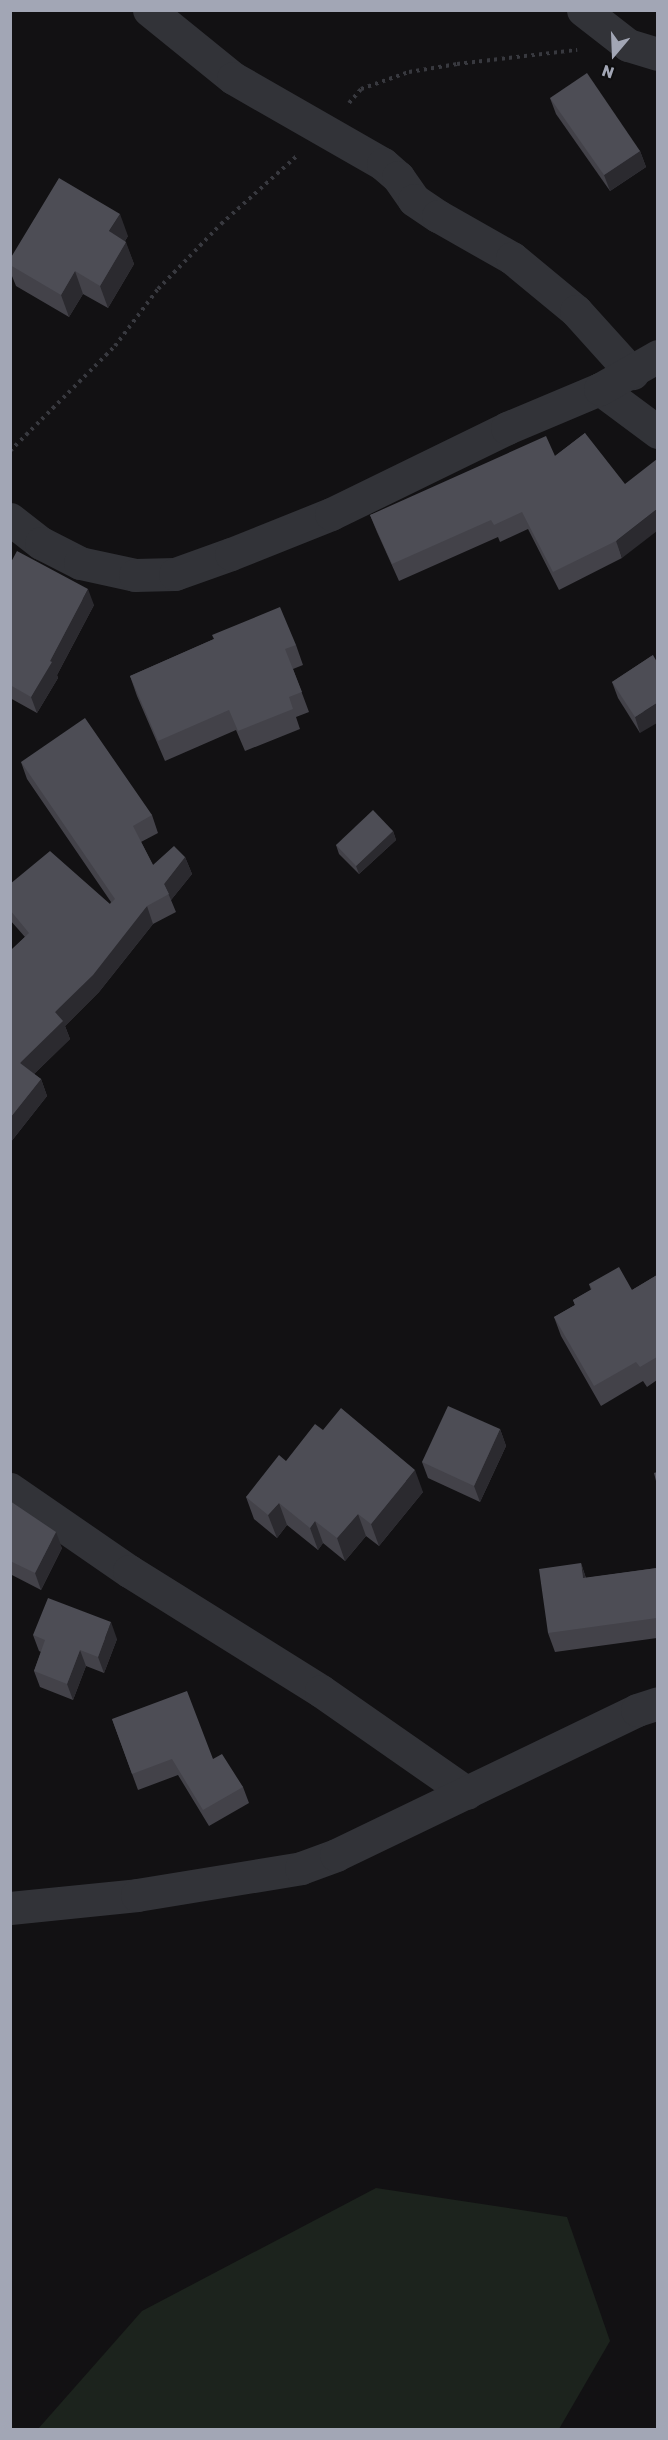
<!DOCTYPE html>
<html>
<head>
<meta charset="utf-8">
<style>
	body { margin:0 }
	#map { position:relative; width:668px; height:2440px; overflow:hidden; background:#121113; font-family:Rubik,sans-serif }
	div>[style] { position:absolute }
	.green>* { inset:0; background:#1c231d }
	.path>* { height:4px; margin-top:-2px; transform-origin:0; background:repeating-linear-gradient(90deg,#38393f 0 3px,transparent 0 7.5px) }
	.minor>* { height:33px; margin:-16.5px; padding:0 16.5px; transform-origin:16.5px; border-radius:16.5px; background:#323338 }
	.wall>* { inset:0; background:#434249 }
	.shaded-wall>* { inset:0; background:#2b2a2f }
	.building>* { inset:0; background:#4d4d55 }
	span { translate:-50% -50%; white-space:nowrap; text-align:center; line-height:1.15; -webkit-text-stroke:4.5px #0d0d0e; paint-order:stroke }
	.frame { position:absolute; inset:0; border:12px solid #a2a6b5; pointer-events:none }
	.north { position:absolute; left:584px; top:24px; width:60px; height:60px; -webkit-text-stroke:4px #0d0d0e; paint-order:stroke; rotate:199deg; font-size:16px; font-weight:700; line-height:24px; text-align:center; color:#a2a6b5 }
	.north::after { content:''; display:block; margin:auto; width:21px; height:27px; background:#a2a6b5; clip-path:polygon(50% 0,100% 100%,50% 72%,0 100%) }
</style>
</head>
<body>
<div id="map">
	<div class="green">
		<i style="clip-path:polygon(376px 2188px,567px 2217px,610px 2341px,559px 2429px,38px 2429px,142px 2311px)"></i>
	</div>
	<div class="path">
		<i style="left:349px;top:103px;width:18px;rotate:-49deg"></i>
		<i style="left:361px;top:89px;width:51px;rotate:-19.5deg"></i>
		<i style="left:409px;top:72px;width:49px;rotate:-9.5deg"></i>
		<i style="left:457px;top:64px;width:121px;rotate:-6.7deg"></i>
		<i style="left:10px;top:451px;width:148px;rotate:-45deg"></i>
		<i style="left:115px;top:346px;width:71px;rotate:-53deg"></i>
		<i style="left:158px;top:289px;width:91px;rotate:-45.9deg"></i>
		<i style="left:221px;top:224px;width:103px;rotate:-41.9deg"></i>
	</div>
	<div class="minor">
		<i style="left:149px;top:10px;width:108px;rotate:39deg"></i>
		<i style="left:233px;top:78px;width:173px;rotate:29.8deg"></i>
		<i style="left:383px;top:164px;width:20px;rotate:41deg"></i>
		<i style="left:398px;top:177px;width:28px;rotate:55deg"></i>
		<i style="left:414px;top:200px;width:29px;rotate:34deg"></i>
		<i style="left:438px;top:216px;width:85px;rotate:29.6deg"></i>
		<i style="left:512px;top:258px;width:83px;rotate:39.6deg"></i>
		<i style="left:576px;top:311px;width:84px;rotate:47.9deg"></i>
		<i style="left:583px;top:10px;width:57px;rotate:37.9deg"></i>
		<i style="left:628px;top:45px;width:31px;rotate:17deg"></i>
		<i style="left:600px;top:389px;width:72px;rotate:36.6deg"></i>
		<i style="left:10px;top:519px;width:39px;rotate:38deg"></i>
		<i style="left:41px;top:543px;width:44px;rotate:27.1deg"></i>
		<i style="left:80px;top:563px;width:56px;rotate:12.3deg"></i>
		<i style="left:135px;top:575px;width:40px;rotate:-1.4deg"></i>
		<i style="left:175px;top:574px;width:59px;rotate:-19.7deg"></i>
		<i style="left:231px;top:554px;width:108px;rotate:-21.8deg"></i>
		<i style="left:331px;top:514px;width:196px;rotate:-26deg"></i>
		<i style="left:507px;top:428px;width:101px;rotate:-22.8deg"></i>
		<i style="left:600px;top:389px;width:67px;rotate:-29.6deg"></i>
		<i style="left:10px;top:1489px;width:145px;rotate:34.6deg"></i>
		<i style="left:129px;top:1571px;width:226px;rotate:32deg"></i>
		<i style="left:321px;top:1691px;width:178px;rotate:34.9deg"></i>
		<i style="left:10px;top:1908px;width:128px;rotate:-5.8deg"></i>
		<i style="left:137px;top:1895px;width:166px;rotate:-9.3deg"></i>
		<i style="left:301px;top:1868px;width:37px;rotate:-20deg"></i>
		<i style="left:336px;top:1855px;width:334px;rotate:-25.7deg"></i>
		<i style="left:637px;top:1710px;width:22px;rotate:-18deg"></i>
	</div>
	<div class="wall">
		<i style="clip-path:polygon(550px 98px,640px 151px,646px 167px,610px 191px,556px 114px)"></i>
		<i style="clip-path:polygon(128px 236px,125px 241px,134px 264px,108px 308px,83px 294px,69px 317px,16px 286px,10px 271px,10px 259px)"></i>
		<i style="clip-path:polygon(585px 433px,622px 558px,559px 590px,528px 529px,500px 542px,498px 537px,399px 581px,377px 532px,370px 515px,555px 456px)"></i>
		<i style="clip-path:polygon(10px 564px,94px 605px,57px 675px,58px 678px,37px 713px,10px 698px)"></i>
		<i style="clip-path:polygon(214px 639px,296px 645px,303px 665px,293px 669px,309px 712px,296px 717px,300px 729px,245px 751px,236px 730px,165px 761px,137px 696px,130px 676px)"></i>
		<i style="clip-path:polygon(653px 655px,640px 733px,618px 698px,612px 682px)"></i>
		<i style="clip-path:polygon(21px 762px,152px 815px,158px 833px,141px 842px,153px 865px,185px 857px,192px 874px,171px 900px,176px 912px,153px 924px,99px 992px,65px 1026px,70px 1039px,34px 1074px,41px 1079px,47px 1096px,10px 1143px,10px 951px,25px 937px,10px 920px,10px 884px,110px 904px,111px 902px,27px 779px)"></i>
		<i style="clip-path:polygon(393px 831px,396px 840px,359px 874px,339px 854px,336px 845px)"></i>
		<i style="clip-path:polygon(657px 1275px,657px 1380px,647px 1387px,643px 1381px,601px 1406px,561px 1336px,554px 1317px,575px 1305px,573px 1300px,591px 1290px,589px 1284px,632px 1290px)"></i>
		<i style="clip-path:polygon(500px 1429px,506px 1446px,480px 1502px,428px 1478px,422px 1462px)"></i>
		<i style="clip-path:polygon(323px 1430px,423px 1492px,379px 1546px,366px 1536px,345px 1561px,323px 1543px,318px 1550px,287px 1525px,277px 1538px,254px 1519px,246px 1497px)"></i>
		<i style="clip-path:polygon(10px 1501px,62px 1548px,41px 1590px,10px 1574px)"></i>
		<i style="clip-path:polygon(581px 1563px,586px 1578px,657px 1568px,657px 1638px,555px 1652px,548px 1633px)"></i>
		<i style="clip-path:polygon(33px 1635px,117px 1639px,104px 1673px,86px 1666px,73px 1700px,40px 1687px,34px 1671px,41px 1652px,39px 1651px)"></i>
		<i style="clip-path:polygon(112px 1719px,213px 1759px,243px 1787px,249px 1803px,209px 1826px,178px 1775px,138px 1790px)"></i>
	</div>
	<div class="shaded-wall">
		<i style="clip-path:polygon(640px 151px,646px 167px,610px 191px,604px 175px)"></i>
		<i style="clip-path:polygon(120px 214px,128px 236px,117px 253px,109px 231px)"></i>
		<i style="clip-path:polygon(126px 242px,134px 264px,108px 308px,100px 286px)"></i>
		<i style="clip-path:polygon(75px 271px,83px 294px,69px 317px,61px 295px)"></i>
		<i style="clip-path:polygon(657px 509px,657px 531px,622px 558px,616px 541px)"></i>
		<i style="clip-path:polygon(88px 589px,94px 605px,57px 675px,58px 678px,37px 713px,31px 697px)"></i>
		<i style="clip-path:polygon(657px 703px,657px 723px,640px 733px,635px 717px)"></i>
		<i style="clip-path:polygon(393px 831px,396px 840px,359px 874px,356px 866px)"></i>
		<i style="clip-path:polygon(185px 857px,192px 874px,171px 900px,164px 884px)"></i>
		<i style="clip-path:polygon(147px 906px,153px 924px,99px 992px,65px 1026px,70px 1039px,27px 1081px,20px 1063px,55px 1012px)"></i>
		<i style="clip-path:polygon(41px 1079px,47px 1096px,10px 1143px,10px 1118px)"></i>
		<i style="clip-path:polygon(500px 1429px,506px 1446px,480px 1502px,474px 1486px)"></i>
		<i style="clip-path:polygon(415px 1470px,423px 1492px,379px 1546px,371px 1524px)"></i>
		<i style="clip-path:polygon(279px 1503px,287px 1525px,277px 1538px,268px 1515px)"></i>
		<i style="clip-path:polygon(358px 1514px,366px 1536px,345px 1561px,337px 1538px)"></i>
		<i style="clip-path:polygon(315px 1521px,323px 1543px,318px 1550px,310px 1528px)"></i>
		<i style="clip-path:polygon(56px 1532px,62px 1548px,41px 1590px,35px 1573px)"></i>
		<i style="clip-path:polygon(581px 1563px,587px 1582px,583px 1578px)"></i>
		<i style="clip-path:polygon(111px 1622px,117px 1639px,104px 1673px,98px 1657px)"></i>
		<i style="clip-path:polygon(80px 1650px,86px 1666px,73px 1700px,67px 1684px)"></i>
	</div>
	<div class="building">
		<i style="clip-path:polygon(587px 73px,640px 151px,604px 175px,550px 98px)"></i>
		<i style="clip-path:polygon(59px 178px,120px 214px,109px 231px,126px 242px,100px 286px,75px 271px,61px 295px,10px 265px,10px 259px)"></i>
		<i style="clip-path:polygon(585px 433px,625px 484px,657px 459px,657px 509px,616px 541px,553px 572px,522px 512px,494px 525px,491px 520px,392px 564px,370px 515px,546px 436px,555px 456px)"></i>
		<i style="clip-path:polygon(17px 551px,88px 589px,50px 661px,52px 662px,31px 697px,10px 685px,10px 564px)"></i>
		<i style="clip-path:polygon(280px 607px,296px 645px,285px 649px,302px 692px,289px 697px,293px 709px,238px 731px,229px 710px,158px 741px,130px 676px,214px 639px,212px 635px)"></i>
		<i style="clip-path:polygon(653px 655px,657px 662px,657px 703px,635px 717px,612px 682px)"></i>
		<i style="clip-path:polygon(85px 718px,152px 815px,133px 826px,153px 865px,174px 846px,185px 857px,164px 884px,169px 894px,147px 906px,93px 975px,55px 1012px,63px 1021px,20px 1063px,41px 1079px,10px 1118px,10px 951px,29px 933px,10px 910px,10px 884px,50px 851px,110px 904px,115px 899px,21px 762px)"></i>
		<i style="clip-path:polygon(373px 810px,393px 831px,356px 866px,336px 845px)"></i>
		<i style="clip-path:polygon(619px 1267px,632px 1290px,657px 1275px,657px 1357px,640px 1367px,636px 1362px,594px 1386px,554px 1317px,575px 1305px,573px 1300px,592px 1289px,589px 1284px)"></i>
		<i style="clip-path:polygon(448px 1406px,500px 1429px,474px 1486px,422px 1462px)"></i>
		<i style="clip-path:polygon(341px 1408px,415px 1470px,371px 1524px,358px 1514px,337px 1538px,315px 1521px,310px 1528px,279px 1503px,268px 1515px,246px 1497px,279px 1455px,286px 1461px,315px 1424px,323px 1430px)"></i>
		<i style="clip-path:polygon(657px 1472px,657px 1485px,654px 1473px)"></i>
		<i style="clip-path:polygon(10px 1501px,56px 1532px,35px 1573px,10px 1561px)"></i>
		<i style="clip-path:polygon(581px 1563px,583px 1578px,657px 1568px,657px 1618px,548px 1633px,539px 1569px)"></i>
		<i style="clip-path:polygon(48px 1598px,111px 1622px,98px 1657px,80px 1650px,67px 1684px,34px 1671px,45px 1640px,33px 1635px)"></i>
		<i style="clip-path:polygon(187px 1691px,213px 1759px,222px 1754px,243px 1787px,203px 1810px,172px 1759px,132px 1774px,112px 1719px)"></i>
	</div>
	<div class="frame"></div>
	<div class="north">N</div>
</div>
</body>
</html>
